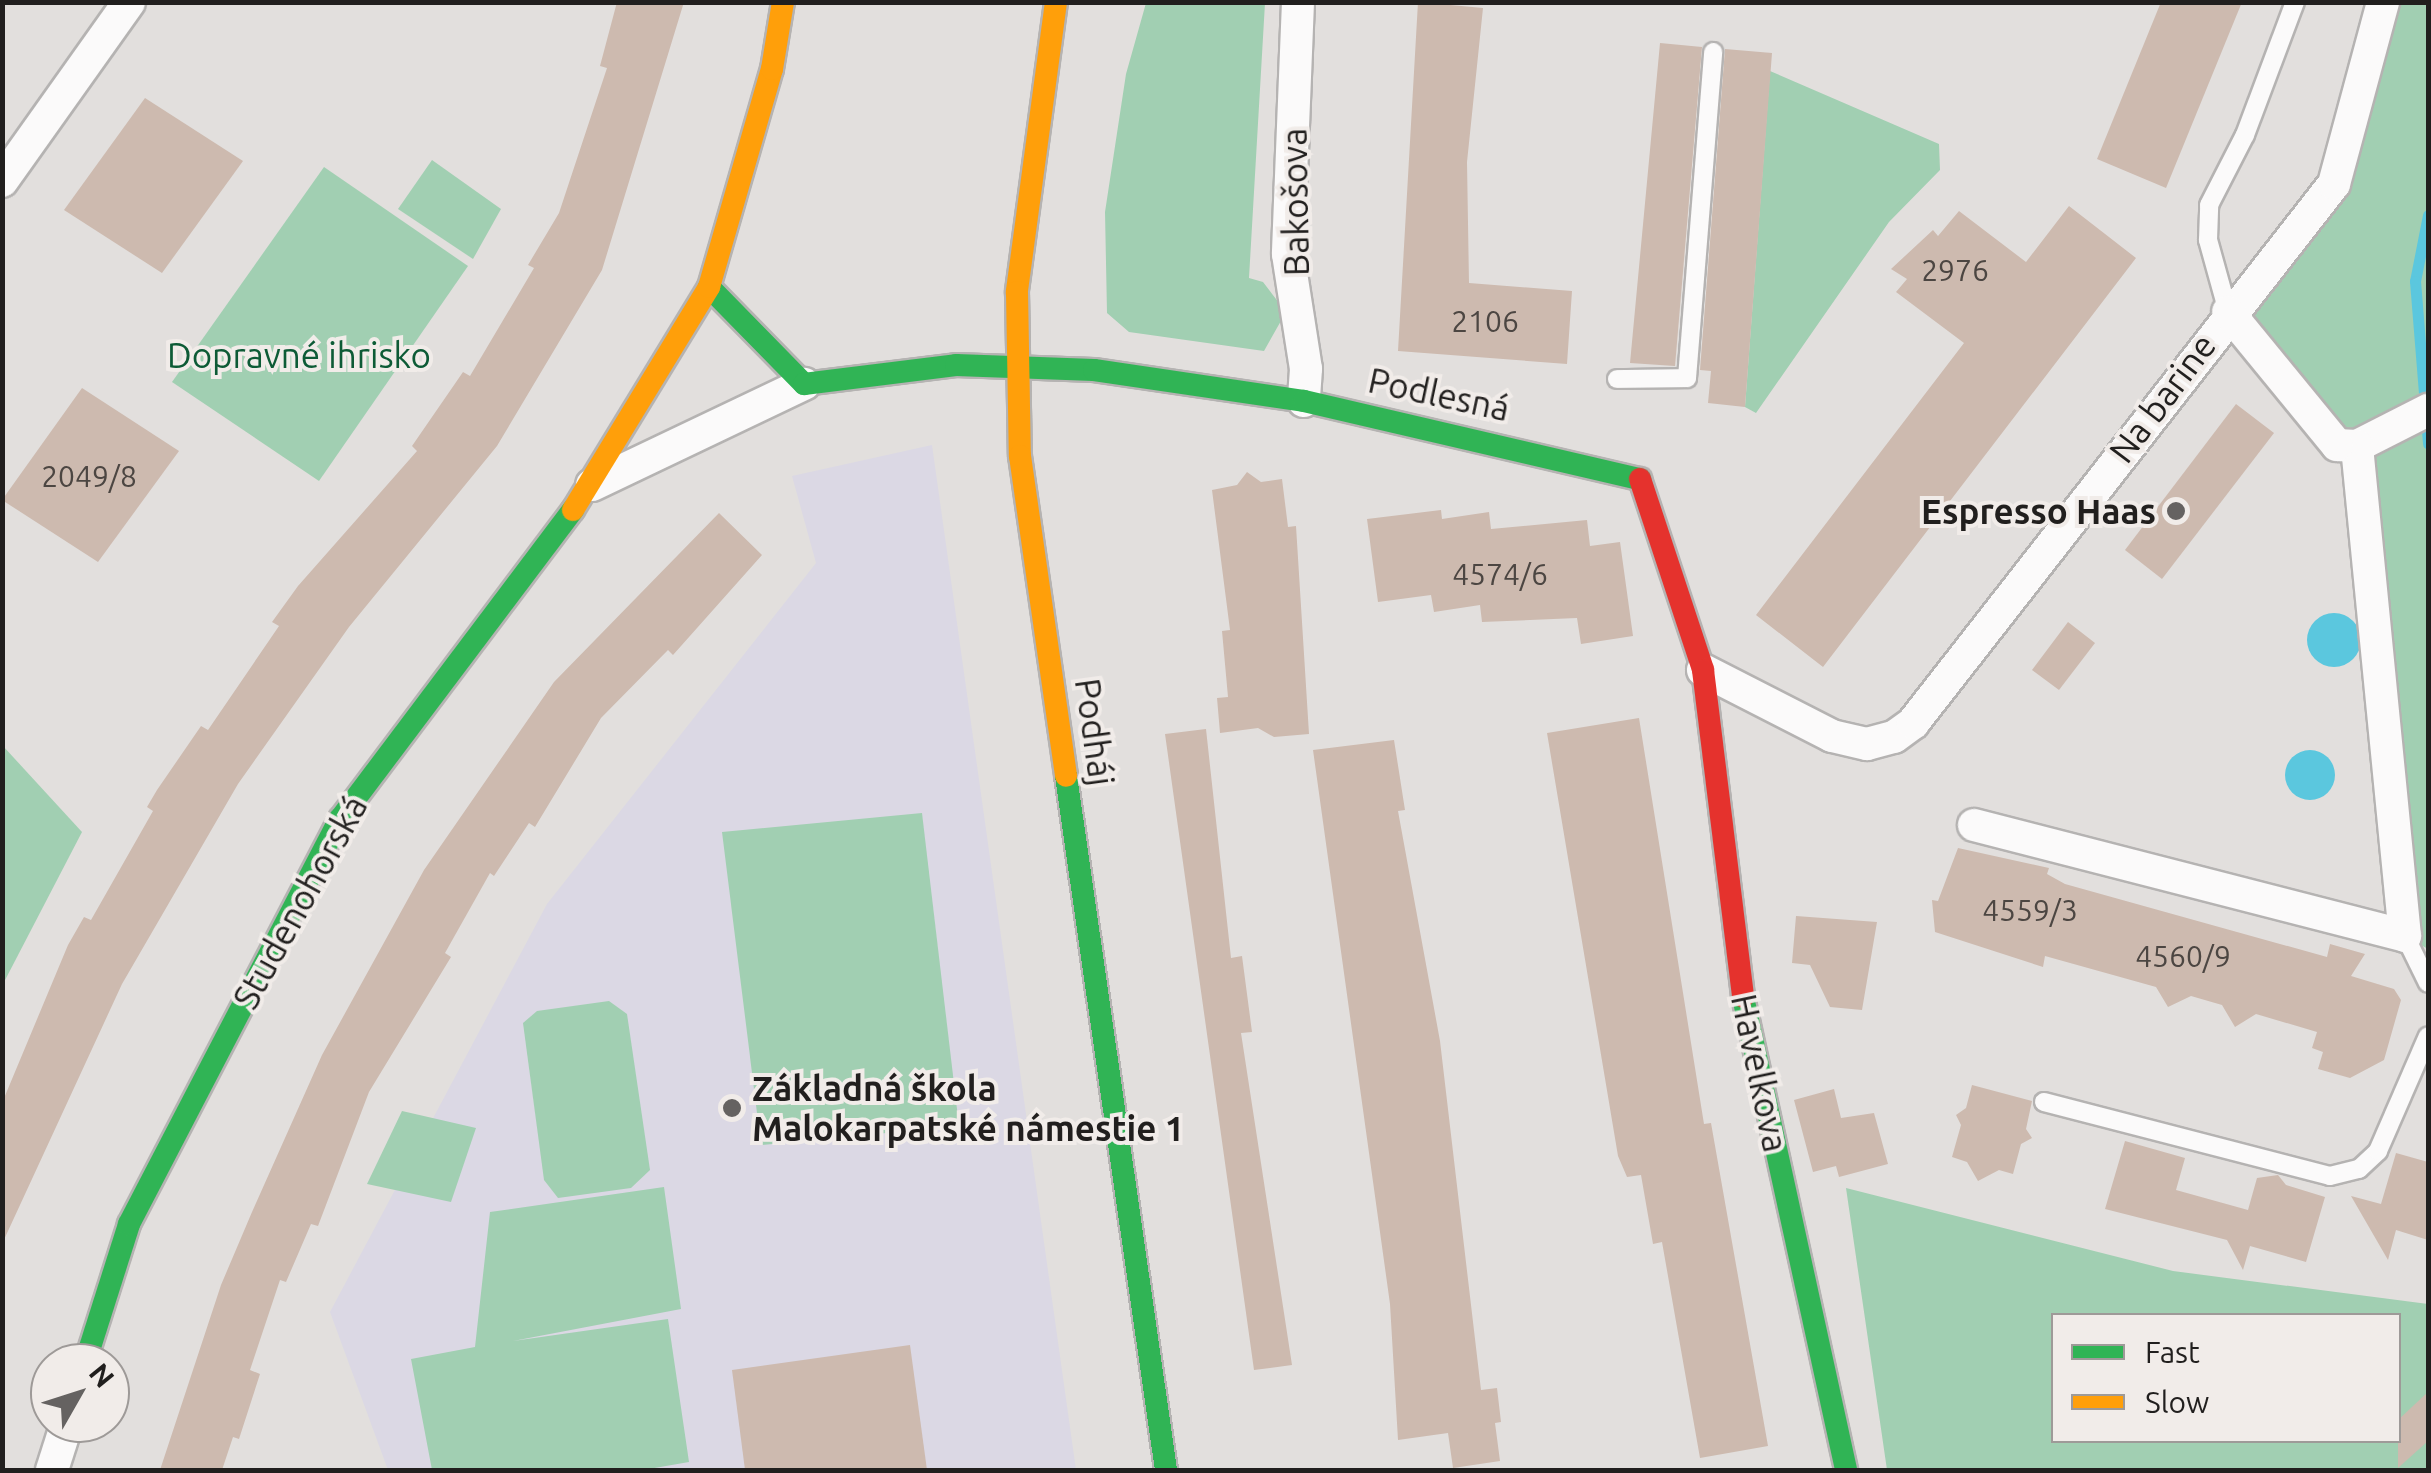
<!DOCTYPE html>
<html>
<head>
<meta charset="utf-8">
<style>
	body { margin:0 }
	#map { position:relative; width:2431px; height:1473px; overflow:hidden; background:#e2dfdd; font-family:Ubuntu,sans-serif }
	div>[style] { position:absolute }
	.education>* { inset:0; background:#dbd8e4 }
	.green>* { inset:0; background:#a1cfb2 }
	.water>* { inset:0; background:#5bc7de }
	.round { border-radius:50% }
	.stream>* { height:11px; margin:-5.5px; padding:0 5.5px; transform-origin:5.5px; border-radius:5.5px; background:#5bc7de }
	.building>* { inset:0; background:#cdbaaf }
	.roads { filter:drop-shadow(2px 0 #b5b3b2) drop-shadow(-2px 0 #b5b3b2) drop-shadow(0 2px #b5b3b2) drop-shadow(0 -2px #b5b3b2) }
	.lane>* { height:18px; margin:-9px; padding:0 9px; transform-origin:9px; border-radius:9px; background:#fbfafa }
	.street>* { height:32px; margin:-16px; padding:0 16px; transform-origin:16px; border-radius:16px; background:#fbfafa }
	.fast>* { height:22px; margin:-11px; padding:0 11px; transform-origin:11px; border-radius:11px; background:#30b455 }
	.slow>* { height:22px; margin:-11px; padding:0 11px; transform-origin:11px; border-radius:11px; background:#ff9f0a }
	.jam>* { height:22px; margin:-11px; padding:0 11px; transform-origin:11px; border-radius:11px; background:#e5322d }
	.dots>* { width:28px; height:28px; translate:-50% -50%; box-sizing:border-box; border:5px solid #f1ece9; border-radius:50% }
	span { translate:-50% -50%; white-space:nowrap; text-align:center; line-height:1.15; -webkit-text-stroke:8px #f1ece9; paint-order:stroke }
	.number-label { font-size:30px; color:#4c4642 }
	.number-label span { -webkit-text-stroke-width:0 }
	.street-label { font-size:35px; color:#211f1e }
	.park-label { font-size:35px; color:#0d5b36 }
	.poi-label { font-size:35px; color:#211f1e; font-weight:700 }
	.right { translate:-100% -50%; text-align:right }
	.left { translate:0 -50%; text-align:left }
	.frame { position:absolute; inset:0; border:5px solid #211f1e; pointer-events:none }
	.legend { position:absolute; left:2051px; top:1313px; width:350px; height:130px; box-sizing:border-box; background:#f1ece9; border:2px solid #9e9a98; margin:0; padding:12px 18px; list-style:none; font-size:30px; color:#211f1e }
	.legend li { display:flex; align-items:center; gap:20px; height:50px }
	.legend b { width:50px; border:2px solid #9e9a98 }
	.north { position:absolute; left:30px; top:1343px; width:100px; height:100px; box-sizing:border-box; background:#f1ece9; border:2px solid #9e9a98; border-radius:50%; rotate:51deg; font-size:28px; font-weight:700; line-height:40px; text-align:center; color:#211f1e }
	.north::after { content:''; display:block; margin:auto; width:35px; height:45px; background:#656261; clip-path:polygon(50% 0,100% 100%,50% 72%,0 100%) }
</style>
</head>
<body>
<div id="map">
	<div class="education">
		<i style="clip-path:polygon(932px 445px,1076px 1470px,388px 1470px,330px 1312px,547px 904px,816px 563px,792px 476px)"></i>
	</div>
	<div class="green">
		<i style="clip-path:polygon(1146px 3px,1265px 3px,1249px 278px,1263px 282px,1286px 312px,1264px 351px,1129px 332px,1107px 313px,1105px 212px,1126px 74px)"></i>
		<i style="clip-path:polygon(2383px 3px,2428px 3px,2428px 949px,2405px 936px,2357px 447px,2228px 312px,2334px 184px)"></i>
		<i style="clip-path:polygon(1770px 71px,1939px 144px,1940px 170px,1889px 222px,1756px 413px,1745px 407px)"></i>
		<i style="clip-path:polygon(432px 160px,501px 209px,473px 259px,398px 209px)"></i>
		<i style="clip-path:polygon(324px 167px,468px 266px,319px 481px,172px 382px)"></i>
		<i style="clip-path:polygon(3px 746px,82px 832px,3px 984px)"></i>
		<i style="clip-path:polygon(922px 813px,959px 1126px,761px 1145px,722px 832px)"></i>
		<i style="clip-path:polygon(609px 1001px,627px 1014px,650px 1170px,631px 1188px,558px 1198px,544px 1180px,523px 1023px,537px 1011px)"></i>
		<i style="clip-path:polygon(402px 1111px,476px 1128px,451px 1202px,367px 1184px)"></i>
		<i style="clip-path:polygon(664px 1187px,681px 1309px,513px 1341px,668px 1319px,689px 1462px,643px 1470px,432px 1470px,411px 1359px,475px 1347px,490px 1212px)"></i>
		<i style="clip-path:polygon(evenodd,1846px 1188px,2173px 1271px,2428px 1304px,2428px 1470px,1887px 1470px,1846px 1188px,2054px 1316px,2398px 1316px,2398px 1440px,2054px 1440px,2054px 1316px)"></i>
	</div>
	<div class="water">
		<i class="round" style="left:2307px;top:613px;width:54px;height:54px"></i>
		<i class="round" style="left:2285px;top:750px;width:50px;height:50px"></i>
	</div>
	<div class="stream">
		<i style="left:2428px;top:215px;width:67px;rotate:101.1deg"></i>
		<i style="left:2415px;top:281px;width:163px;rotate:85.4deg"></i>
	</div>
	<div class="building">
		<i style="clip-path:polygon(617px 2px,684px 2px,602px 270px,497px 446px,349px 627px,238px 784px,122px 984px,2px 1244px,2px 1103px,68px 945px,84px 917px,91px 920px,153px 811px,147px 807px,157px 790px,201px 726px,208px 730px,279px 626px,272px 622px,298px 586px,417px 451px,412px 446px,463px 372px,470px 376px,534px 268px,528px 265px,559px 213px,607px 68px,600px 66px)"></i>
		<i style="clip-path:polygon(1418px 2px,1483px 8px,1467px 162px,1469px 283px,1572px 291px,1567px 364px,1398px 351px)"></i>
		<i style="clip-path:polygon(2161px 2px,2242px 2px,2166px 188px,2097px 159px)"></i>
		<i style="clip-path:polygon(1660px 43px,1702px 47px,1675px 366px,1630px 363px)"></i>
		<i style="clip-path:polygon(1725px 49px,1772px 53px,1745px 407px,1708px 403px,1711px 371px,1700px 370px)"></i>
		<i style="clip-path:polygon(145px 98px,243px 161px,162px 273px,64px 210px)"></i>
		<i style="clip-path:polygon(2069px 206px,2136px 258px,1823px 667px,1756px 615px,1964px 343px,1896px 292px,1907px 279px,1891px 269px,1933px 230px,1938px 236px,1959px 211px,2026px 262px)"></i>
		<i style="clip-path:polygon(82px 388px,179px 451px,98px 562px,2px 500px)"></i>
		<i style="clip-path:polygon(2236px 404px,2274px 433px,2162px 579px,2125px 550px)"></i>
		<i style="clip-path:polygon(1247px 472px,1261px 482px,1282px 479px,1288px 527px,1296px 526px,1309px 734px,1274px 737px,1258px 728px,1220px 733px,1217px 698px,1228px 697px,1222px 631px,1230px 630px,1212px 490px,1237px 485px)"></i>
		<i style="clip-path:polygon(1441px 510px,1442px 519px,1489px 512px,1491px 529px,1587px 520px,1590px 546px,1620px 542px,1633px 636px,1581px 644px,1577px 618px,1482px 622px,1480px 605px,1434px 612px,1431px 595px,1378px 602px,1367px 519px)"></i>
		<i style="clip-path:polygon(719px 513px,762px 555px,673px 655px,668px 650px,601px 718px,535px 827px,529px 823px,494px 876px,490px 873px,445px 953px,451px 957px,369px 1092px,318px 1226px,311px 1224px,286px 1282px,280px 1280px,250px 1370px,260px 1374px,239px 1439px,233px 1437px,222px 1470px,160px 1470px,221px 1285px,252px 1212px,322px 1055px,424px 870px,554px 682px)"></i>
		<i style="clip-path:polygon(2068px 622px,2095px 643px,2059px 690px,2032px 670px)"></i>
		<i style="clip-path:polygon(1639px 718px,1704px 1124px,1711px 1123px,1768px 1446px,1700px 1458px,1662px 1242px,1653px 1244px,1641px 1175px,1627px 1177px,1618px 1156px,1547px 733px)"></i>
		<i style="clip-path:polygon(1206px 729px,1231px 958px,1242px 956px,1252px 1032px,1241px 1033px,1292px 1365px,1254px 1370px,1165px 734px)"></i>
		<i style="clip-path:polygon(1394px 740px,1405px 810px,1398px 811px,1440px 1041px,1481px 1390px,1497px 1388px,1501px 1422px,1495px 1423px,1500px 1461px,1453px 1468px,1448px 1433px,1398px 1440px,1390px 1304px,1313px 750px)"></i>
		<i style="clip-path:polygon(1958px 848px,2049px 868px,2047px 874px,2065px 884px,2327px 957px,2330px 944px,2365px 954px,2351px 976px,2394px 989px,2401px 1000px,2384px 1060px,2350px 1078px,2318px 1069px,2323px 1052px,2312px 1048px,2317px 1032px,2256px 1014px,2235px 1027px,2222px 1005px,2191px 996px,2168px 1007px,2156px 987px,2045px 956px,2043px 967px,1935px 932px,1932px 900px,1938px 901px)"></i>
		<i style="clip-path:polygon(1796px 916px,1877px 922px,1862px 1010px,1830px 1007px,1810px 965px,1792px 963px)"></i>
		<i style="clip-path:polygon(1972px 1085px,2032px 1101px,2026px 1129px,2032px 1138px,2021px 1144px,2013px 1174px,1999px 1170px,1978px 1181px,1967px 1162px,1952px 1157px,1961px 1125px,1956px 1115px,1966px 1108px)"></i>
		<i style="clip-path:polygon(1834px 1089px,1841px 1118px,1874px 1113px,1888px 1164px,1839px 1177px,1836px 1166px,1813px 1172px,1794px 1100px)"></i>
		<i style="clip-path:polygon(2125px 1141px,2185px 1158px,2176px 1190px,2248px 1210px,2257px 1178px,2278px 1175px,2286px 1185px,2325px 1197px,2306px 1262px,2250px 1246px,2243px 1270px,2227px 1240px,2105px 1209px)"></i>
		<i style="clip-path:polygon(2396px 1153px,2428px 1162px,2428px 1240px,2396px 1230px,2388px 1260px,2351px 1196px,2381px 1204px)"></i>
		<i style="clip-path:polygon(910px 1345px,927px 1470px,745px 1470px,732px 1370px)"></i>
		<i style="clip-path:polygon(2428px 1392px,2428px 1441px,2398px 1468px,2398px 1420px)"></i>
	</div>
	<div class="roads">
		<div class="lane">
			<i style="left:2228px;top:312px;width:75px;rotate:-105.5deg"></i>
			<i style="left:2208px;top:240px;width:35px;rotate:-88deg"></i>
			<i style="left:2209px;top:205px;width:79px;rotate:-62.8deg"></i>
			<i style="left:2245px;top:135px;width:142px;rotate:-69.4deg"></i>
			<i style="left:1617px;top:379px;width:70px;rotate:-0.8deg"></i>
			<i style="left:1687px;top:378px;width:327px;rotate:-85.4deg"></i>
			<i style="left:2405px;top:936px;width:52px;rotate:63.9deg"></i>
			<i style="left:2044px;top:1102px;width:295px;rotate:14.5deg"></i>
			<i style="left:2330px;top:1176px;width:30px;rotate:-14deg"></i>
			<i style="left:2359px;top:1169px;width:26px;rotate:-43deg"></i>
			<i style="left:2378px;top:1151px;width:125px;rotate:-66.5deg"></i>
		</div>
		<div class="street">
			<i style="left:1298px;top:2px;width:252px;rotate:92.3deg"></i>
			<i style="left:1288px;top:254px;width:116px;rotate:81.1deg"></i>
			<i style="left:1306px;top:369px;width:32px;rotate:94deg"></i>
			<i style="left:2px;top:181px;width:219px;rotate:-54.6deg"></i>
			<i style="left:2357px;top:446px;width:80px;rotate:-26.9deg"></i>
			<i style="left:592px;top:485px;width:235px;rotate:-25.5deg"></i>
			<i style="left:1703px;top:670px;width:145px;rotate:27.1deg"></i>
			<i style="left:1832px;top:736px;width:36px;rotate:13deg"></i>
			<i style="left:1867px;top:744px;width:28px;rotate:-15deg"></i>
			<i style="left:1894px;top:737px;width:24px;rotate:-36deg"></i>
			<i style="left:1913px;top:723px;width:684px;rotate:-52.01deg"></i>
			<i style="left:2334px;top:184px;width:188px;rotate:-74.9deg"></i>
			<i style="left:1974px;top:825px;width:445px;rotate:14.4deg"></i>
			<i style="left:2405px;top:936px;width:492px;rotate:-95.6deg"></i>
			<i style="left:2357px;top:446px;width:20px;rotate:-177deg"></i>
			<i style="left:2337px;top:445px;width:172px;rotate:-129.3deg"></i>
			<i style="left:52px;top:1470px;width:49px;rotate:-72.3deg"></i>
		</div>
		<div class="fast">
			<i style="left:709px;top:287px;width:136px;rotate:45.6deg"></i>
			<i style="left:804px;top:384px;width:153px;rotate:-7.1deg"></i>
			<i style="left:956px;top:365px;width:138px;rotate:2.1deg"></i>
			<i style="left:1094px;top:370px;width:212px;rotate:8.4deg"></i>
			<i style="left:1304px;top:401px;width:345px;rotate:13.1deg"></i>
			<i style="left:1066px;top:776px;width:701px;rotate:81.8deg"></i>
			<i style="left:1743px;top:997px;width:484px;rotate:77.7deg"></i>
			<i style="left:85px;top:1363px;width:146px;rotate:-72.4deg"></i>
			<i style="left:129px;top:1224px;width:457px;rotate:-62.5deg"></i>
			<i style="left:340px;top:819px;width:387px;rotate:-53deg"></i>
		</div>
		<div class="slow">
			<i style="left:1056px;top:2px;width:293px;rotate:97.7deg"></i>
			<i style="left:1017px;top:292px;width:164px;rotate:89deg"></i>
			<i style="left:1020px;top:456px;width:323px;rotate:81.8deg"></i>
			<i style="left:573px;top:510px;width:261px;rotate:-58.6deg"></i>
			<i style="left:709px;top:287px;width:227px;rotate:-73.9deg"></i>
			<i style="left:772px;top:69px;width:68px;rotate:-80.7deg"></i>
		</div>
		<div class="jam">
			<i style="left:1640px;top:479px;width:201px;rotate:71.7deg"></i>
			<i style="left:1703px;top:670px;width:329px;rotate:83deg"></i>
		</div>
	</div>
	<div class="dots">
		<i style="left:2176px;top:511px;background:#656261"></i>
		<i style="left:732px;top:1108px;background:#656261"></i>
	</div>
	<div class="number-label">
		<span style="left:1955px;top:270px">2976</span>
		<span style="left:1485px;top:321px">2106</span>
		<span style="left:89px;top:476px">2049/8</span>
		<span style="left:1500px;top:574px">4574/6</span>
		<span style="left:2030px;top:910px">4559/3</span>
		<span style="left:2183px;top:956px">4560/9</span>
	</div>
	<div class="street-label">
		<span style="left:1295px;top:202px;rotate:-91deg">Bakošova</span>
		<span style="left:1439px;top:394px;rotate:12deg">Podlesná</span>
		<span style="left:2162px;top:398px;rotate:-53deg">Na barine</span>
		<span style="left:1095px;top:732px;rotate:82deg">Podháj</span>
		<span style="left:300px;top:902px;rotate:-61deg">Studenohorská</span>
		<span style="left:1760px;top:1073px;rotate:78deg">Havelkova</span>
	</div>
	<div class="park-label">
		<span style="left:299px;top:355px">Dopravné ihrisko</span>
	</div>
	<div class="poi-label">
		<span class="right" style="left:2156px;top:511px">Espresso Haas</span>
		<span class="left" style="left:752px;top:1108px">Základná škola<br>Malokarpatské námestie 1</span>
	</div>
	<div class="frame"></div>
	<ul class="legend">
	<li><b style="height:12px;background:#30b455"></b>Fast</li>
	<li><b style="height:12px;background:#ff9f0a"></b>Slow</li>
	</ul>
	<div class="north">N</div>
</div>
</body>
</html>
